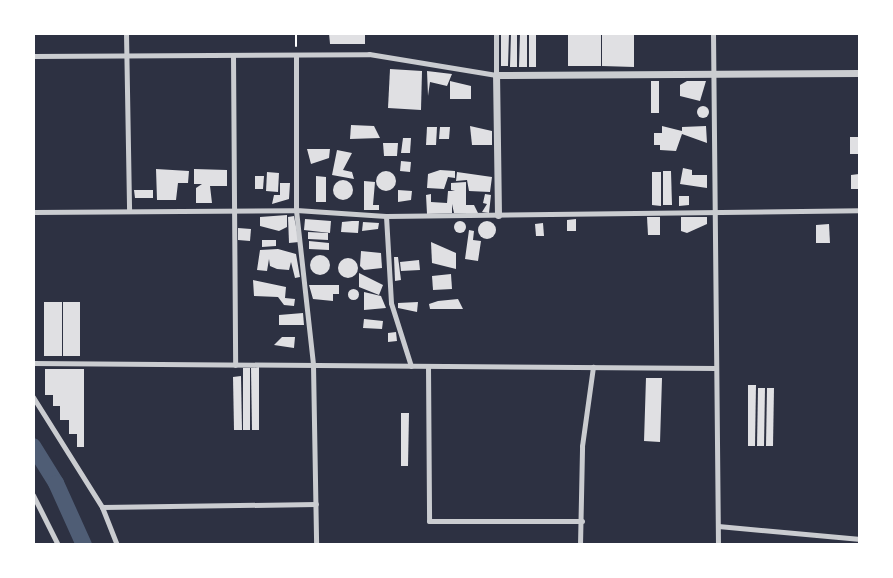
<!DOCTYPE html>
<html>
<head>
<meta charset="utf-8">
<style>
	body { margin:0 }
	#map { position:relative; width:893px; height:578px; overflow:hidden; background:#2d3142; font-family:Quicksand,sans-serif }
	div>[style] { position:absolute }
	.river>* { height:16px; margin:-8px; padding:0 8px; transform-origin:8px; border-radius:8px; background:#4f5d75 }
	.building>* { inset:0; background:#e0e0e3 }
	.round { border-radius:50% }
	.path>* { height:2px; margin:-1px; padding:0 1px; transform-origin:1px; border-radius:1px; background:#fff }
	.minor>* { height:5px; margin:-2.5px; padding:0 2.5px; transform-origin:2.5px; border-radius:2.5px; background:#caccd0 }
	.tertiary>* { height:7px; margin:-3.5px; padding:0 3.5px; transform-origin:3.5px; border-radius:3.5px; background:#caccd0 }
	span { translate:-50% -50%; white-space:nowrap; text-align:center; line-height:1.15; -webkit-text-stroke:7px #fff; paint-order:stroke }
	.frame { position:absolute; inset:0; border:35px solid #fff; pointer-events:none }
</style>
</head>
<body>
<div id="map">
	<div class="river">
		<i style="left:33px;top:446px;width:44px;rotate:58.1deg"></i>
		<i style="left:56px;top:483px;width:68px;rotate:65.7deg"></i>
	</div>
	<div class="building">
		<i style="clip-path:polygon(329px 33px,365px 33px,365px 44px,330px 44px)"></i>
		<i style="clip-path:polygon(501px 33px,509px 33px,508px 66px,501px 66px)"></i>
		<i style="clip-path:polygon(511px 33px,517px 33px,517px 67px,510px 67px)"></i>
		<i style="clip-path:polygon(520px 33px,527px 33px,527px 67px,519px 67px)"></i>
		<i style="clip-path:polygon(529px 33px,536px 33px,536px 67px,529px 67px)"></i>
		<i style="clip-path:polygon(568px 33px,601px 33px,601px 66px,568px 66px)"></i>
		<i style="clip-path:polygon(602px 33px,634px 33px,634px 67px,602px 66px)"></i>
		<i style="clip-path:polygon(390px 69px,422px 71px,421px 110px,388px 108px)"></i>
		<i style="clip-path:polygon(427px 71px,452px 74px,447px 86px,430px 82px,428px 96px)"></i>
		<i style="clip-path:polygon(450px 81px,471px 86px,471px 99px,450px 99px)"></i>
		<i style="clip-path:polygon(651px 81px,659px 81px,659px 113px,651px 113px)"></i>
		<i style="clip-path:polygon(687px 81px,706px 81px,700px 101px,680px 96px,680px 85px)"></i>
		<i class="round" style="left:697px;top:106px;width:12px;height:12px"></i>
		<i style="clip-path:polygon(351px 125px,374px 126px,380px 138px,350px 139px)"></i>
		<i style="clip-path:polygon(470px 126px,492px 131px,492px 145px,472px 145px)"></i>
		<i style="clip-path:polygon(662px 126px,682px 131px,682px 127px,706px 126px,707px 143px,682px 134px,676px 151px,660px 150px,660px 145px,654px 145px,654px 133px,662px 133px)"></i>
		<i style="clip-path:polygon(427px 127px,437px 127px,436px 145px,426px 145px)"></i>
		<i style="clip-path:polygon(440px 127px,450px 127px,449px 139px,439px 139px)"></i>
		<i style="clip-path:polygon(850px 137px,860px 137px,860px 154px,850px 154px)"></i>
		<i style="clip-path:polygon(403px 138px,411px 138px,410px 153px,401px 153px)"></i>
		<i style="clip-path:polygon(383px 143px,398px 143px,397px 156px,384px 156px)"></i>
		<i style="clip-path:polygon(307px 149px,330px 149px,329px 158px,311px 164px)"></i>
		<i style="clip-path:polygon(337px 150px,352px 153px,343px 170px,352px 172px,354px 179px,332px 175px)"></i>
		<i style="clip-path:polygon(401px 161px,411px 162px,410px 172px,400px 171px)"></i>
		<i style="clip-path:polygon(683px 168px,692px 170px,692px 175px,707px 175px,707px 188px,680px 184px)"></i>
		<i style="clip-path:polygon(156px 169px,189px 171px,188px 183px,178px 183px,176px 200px,157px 200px)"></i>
		<i style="clip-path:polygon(194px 169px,227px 170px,227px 186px,210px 186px,212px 203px,196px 203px,196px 188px,202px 184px,194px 184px)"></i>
		<i style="clip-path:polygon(440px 170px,455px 171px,455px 178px,448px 177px,444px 189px,427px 188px,428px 174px)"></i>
		<i class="round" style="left:376px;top:171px;width:20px;height:20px"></i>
		<i style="clip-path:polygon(663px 171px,671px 171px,672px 205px,663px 205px)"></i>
		<i style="clip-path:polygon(267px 172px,279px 173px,278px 192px,266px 191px)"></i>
		<i style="clip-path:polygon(457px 172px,492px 177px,490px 192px,469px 191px,467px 180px,456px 181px)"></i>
		<i style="clip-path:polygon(652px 172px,661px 172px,661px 206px,652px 205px)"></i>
		<i style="clip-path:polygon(859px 174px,860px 189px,851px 189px,851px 175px)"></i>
		<i style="clip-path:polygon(255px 176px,264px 176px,263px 189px,255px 189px)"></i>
		<i style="clip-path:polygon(316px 176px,326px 177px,326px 202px,316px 202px)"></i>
		<i class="round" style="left:333px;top:180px;width:20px;height:20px"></i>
		<i style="clip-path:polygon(364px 181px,375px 182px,373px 205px,379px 205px,379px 210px,364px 210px)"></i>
		<i style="clip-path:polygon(466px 182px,466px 205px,474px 205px,478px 213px,454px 213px,452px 204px,452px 213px,427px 214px,426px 195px,431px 194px,431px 202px,447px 203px,448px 191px,455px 191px,451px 190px,451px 183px)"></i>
		<i style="clip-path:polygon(280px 183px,290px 183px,289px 199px,272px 204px,274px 195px,280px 195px)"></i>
		<i style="clip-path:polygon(134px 190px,153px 190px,153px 198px,135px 198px)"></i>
		<i style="clip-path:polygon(398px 190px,412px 191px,411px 200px,398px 202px)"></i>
		<i style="clip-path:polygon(485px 194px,491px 195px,489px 213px,482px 212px,487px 204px,483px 203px)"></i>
		<i style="clip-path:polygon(679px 196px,689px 196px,689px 205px,679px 206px)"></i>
		<i style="clip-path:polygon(287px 215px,287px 227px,279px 231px,260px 226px,260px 217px)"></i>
		<i style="clip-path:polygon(294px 216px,299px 242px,289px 243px,288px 217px)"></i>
		<i style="clip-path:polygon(647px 217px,660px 217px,660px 235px,648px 235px)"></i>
		<i style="clip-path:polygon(681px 217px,707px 217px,707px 224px,687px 233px,681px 231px)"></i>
		<i style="clip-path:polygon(305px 219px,331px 221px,330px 233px,304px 230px)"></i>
		<i style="clip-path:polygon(576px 219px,576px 231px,567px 231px,567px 220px)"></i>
		<i class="round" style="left:478px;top:221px;width:18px;height:18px"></i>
		<i class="round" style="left:454px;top:221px;width:12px;height:12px"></i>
		<i style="clip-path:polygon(352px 221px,359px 221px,358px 233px,341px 232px,342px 222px)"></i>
		<i style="clip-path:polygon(363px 222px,379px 223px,378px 229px,362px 231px)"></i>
		<i style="clip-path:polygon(543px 223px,544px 236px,536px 236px,535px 224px)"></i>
		<i style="clip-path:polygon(829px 224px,830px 243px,816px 243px,816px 225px)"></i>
		<i style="clip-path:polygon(238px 228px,251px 229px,250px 241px,238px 240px)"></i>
		<i style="clip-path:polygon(469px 230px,474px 231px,473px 240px,481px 241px,478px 261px,465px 259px)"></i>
		<i style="clip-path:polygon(308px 232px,328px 233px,328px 240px,308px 239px)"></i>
		<i style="clip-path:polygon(262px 240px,276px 240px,276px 246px,262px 247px)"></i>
		<i style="clip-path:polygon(309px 241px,329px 243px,329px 250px,309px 249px)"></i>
		<i style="clip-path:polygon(431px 242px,456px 253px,456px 269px,432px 263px)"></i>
		<i style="clip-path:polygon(278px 249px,296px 254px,300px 277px,295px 278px,291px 262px,289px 270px,277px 269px,270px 266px,269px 259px,267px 271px,257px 270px,260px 250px)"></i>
		<i style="clip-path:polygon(361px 251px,381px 253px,382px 268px,364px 270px,360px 266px)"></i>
		<i class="round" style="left:310px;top:255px;width:20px;height:20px"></i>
		<i style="clip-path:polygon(394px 257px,398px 257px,401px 280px,395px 281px)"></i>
		<i class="round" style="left:338px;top:258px;width:20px;height:20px"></i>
		<i style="clip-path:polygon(419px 260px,420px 270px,401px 271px,400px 262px)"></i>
		<i style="clip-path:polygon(359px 273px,383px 285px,379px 295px,359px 287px)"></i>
		<i style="clip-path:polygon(451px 274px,452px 289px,433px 290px,432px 276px)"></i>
		<i style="clip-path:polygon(253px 280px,286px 287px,285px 298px,295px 299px,294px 306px,284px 305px,278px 297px,254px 296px)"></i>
		<i style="clip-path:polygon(309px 285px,339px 285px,339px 294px,333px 294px,333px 301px,313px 299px)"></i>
		<i class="round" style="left:347.5px;top:288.5px;width:11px;height:11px"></i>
		<i style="clip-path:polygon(364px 292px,381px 296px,386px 308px,364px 310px)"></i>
		<i style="clip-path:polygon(458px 299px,463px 309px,430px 309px,429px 304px,438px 301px)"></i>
		<i style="clip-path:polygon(44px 302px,62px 302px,62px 356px,44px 356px)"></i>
		<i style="clip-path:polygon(63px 302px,80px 302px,80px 356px,63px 356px)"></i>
		<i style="clip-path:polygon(418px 302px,417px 312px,398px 308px,398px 303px)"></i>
		<i style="clip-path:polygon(303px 313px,304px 325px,279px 325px,279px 315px)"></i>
		<i style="clip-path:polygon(364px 319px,383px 321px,382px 329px,363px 328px)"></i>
		<i style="clip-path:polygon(396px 332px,397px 341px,388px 342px,388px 333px)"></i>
		<i style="clip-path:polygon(282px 337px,295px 337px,294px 348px,274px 345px)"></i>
		<i style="clip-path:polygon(259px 367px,259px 430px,252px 430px,251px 368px)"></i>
		<i style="clip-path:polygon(243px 368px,250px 368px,250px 430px,243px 430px)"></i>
		<i style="clip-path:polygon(45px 369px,84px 369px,84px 447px,77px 447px,77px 434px,69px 434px,69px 420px,60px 420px,60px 406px,53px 406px,53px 395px,45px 395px)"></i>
		<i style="clip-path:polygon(241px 376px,242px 430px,234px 430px,233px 377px)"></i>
		<i style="clip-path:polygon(646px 378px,662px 378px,660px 442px,644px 441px)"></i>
		<i style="clip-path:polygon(748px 385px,756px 385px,755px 446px,748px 446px)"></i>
		<i style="clip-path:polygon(758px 388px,765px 388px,764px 446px,757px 446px)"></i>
		<i style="clip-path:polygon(767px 388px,774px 388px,773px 446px,766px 446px)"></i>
		<i style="clip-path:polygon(401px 413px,409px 413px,408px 466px,401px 466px)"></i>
	</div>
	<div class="path">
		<i style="left:296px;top:33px;width:13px;rotate:90deg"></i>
	</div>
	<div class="minor">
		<i style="left:126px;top:33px;width:178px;rotate:89deg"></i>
		<i style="left:713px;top:33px;width:512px;rotate:89.44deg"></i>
		<i style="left:233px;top:55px;width:310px;rotate:89.6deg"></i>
		<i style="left:296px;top:55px;width:155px;rotate:90deg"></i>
		<i style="left:296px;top:210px;width:156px;rotate:83.7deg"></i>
		<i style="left:313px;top:365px;width:180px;rotate:89deg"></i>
		<i style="left:33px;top:56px;width:336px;rotate:-0.3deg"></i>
		<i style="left:369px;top:54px;width:129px;rotate:9.4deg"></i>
		<i style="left:496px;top:75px;width:42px;rotate:-90deg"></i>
		<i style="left:33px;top:212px;width:263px;rotate:-0.4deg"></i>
		<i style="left:296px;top:210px;width:90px;rotate:3.8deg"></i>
		<i style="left:386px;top:216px;width:474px;rotate:-0.7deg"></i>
		<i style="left:386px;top:216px;width:87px;rotate:86.7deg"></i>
		<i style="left:391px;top:303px;width:66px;rotate:72.4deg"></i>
		<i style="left:33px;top:363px;width:683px;rotate:0.42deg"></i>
		<i style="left:428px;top:366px;width:155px;rotate:89.6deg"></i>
		<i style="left:429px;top:521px;width:153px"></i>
		<i style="left:33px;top:397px;width:130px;rotate:57.9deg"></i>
		<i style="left:102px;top:507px;width:41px;rotate:68.5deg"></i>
		<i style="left:33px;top:495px;width:56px;rotate:63.4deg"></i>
		<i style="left:102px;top:507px;width:214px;rotate:-0.8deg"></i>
		<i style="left:718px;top:526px;width:143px;rotate:5.2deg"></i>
		<i style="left:580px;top:545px;width:99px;rotate:-88.8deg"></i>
		<i style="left:582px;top:446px;width:80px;rotate:-82.1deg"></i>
	</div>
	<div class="tertiary">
		<i style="left:498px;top:215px;width:140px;rotate:-90.8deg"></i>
		<i style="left:496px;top:75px;width:364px;rotate:-0.3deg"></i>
	</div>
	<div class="frame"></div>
</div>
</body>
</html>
